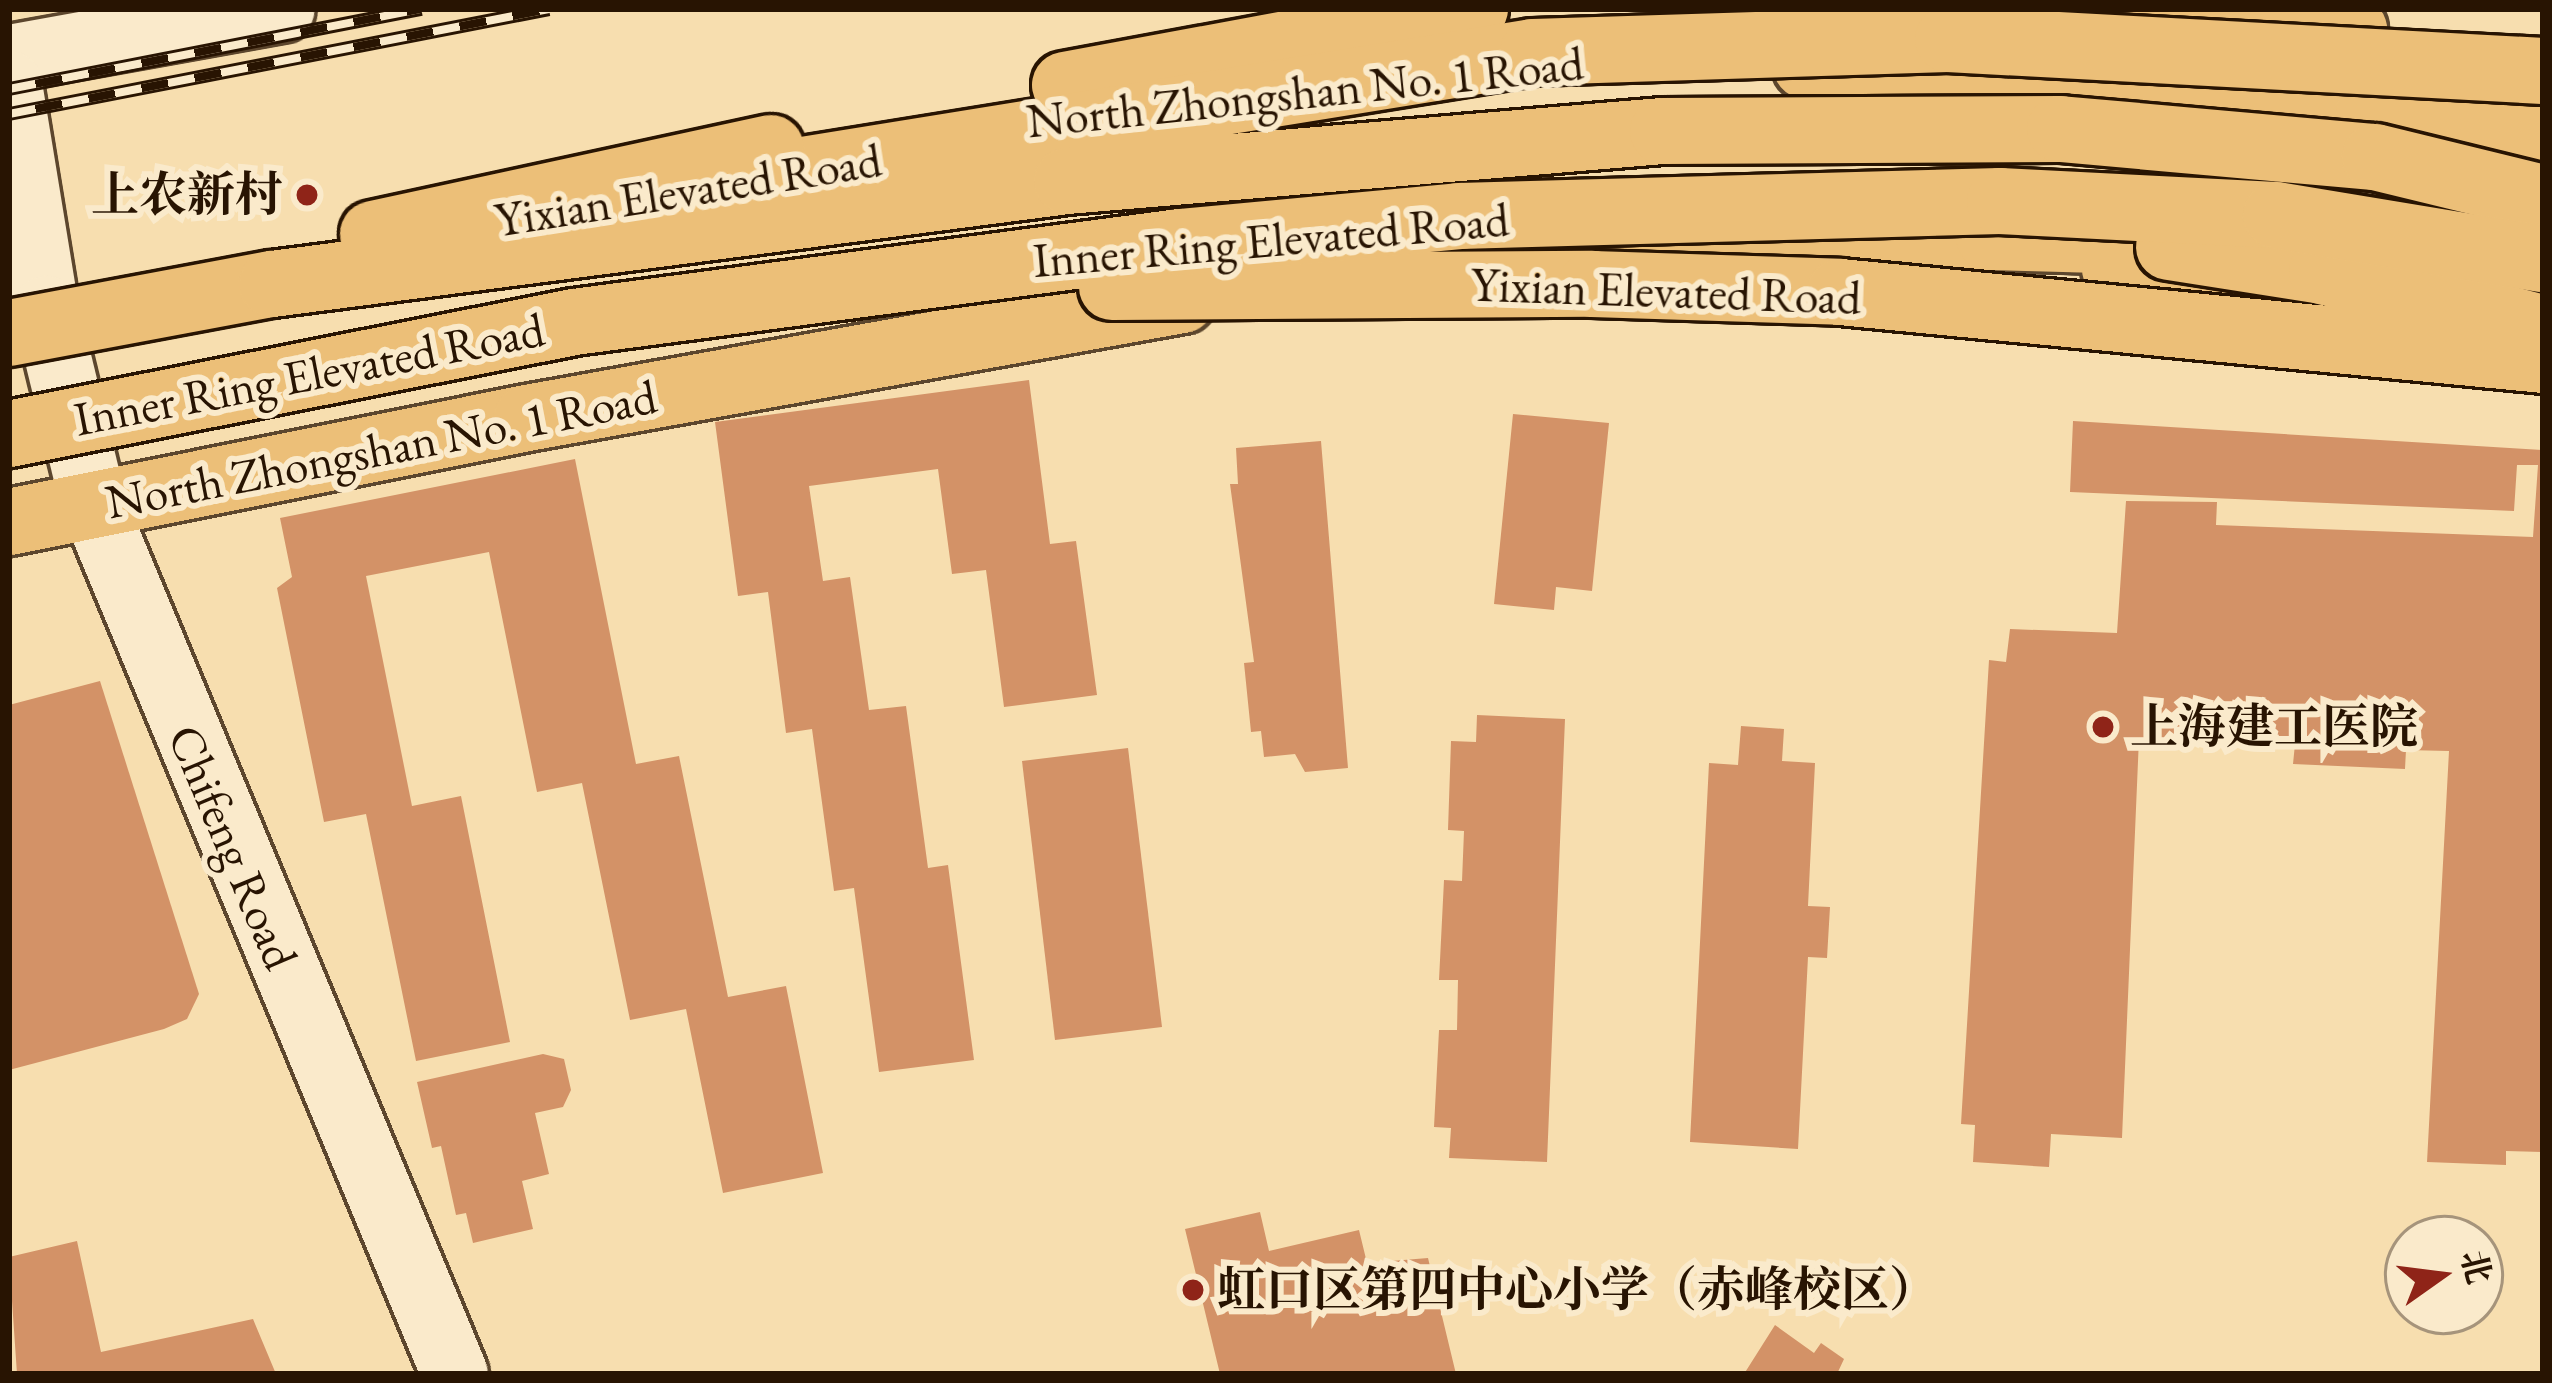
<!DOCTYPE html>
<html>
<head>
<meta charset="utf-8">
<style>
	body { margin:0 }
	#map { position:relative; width:2552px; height:1383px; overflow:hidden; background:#f7deaf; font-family:"EB Garamond","Noto Serif SC",serif }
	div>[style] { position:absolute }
	.building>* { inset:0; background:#d39267 }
	.roads { filter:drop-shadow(3px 0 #5c462d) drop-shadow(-3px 0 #5c462d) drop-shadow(0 3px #5c462d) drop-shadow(0 -3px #5c462d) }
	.minor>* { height:66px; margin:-33px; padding:0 33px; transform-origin:33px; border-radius:33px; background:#faeacb }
	.major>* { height:66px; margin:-33px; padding:0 33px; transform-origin:33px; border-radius:33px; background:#ecbf78 }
	.highway>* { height:66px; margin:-33px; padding:0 33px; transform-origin:33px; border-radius:33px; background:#ecbf78 }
	.rail>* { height:14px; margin-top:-7px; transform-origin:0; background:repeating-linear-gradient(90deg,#faeacb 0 27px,#281402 0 54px); box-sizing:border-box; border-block:3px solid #281402 }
	.bridges { filter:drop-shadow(3px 0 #281402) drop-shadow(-3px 0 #281402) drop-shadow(0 3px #281402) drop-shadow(0 -3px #281402) }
	.highway-bridge>* { height:66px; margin:-33px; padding:0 33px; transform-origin:33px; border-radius:33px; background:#ecbf78 }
	.dots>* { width:33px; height:33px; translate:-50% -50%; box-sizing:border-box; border:6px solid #faeacb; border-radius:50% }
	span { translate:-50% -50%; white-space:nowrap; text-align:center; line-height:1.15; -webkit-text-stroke:12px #faeacb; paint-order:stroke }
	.street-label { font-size:48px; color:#281402 }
	.poi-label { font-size:48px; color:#281402; font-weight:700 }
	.right { translate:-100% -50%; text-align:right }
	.left { translate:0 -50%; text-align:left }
	.frame { position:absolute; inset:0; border:12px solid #281402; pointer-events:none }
	.north { position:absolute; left:2384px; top:1215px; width:120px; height:120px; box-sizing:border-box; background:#faeacb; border:3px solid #a6947b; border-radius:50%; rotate:76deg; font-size:33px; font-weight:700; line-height:48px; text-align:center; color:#281402 }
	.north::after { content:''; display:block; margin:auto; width:42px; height:54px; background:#8f2418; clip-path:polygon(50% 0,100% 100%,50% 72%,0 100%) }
</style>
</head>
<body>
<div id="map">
	<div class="building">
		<i style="clip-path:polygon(1029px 380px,1050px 544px,1076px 541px,1097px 695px,1004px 707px,986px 570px,952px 574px,938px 469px,809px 486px,823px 581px,850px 577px,869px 710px,906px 706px,928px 868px,948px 865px,974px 1060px,879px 1072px,854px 888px,834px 891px,812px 729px,786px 733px,768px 592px,738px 596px,715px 422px)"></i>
		<i style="clip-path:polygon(1513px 414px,1609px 423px,1592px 591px,1556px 587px,1554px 610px,1494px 604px)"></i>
		<i style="clip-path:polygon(2073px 421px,2543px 450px,2543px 1152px,2506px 1151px,2506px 1165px,2427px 1162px,2449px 751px,2406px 750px,2405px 769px,2293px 764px,2295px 744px,2139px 738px,2122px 1138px,2051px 1134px,2049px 1167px,1973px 1162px,1975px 1125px,1961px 1124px,1989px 660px,2006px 662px,2010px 629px,2117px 633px,2126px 501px,2217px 502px,2216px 525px,2533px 537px,2538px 465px,2517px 465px,2514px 511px,2070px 492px)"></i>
		<i style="clip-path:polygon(1321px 441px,1348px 768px,1305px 772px,1295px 754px,1264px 757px,1261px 731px,1251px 732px,1244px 663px,1254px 662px,1230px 484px,1238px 484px,1236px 448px)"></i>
		<i style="clip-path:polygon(575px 459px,636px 764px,679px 756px,728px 997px,786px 986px,823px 1173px,723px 1193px,686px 1009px,630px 1020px,582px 783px,537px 792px,489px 552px,366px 576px,412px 806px,461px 796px,510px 1042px,416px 1061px,366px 814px,324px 822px,277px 588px,292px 577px,280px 518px)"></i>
		<i style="clip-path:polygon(100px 681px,199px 994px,187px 1019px,164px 1029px,9px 1070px,9px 705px)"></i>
		<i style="clip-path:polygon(1477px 715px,1565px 719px,1547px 1162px,1449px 1158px,1451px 1128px,1434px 1127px,1439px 1030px,1457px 1030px,1458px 980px,1439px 980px,1444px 880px,1462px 881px,1464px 831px,1448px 830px,1451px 741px,1476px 742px)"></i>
		<i style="clip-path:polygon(1741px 726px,1784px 729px,1782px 761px,1815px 763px,1808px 906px,1830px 907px,1827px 958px,1808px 957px,1798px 1149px,1690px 1142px,1709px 763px,1738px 765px)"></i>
		<i style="clip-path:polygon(1128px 748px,1162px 1027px,1055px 1040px,1022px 761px)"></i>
		<i style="clip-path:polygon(543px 1054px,564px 1059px,571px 1090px,563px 1107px,535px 1113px,549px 1174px,522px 1181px,533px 1229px,473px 1243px,466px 1213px,456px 1215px,441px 1146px,432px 1148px,417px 1082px)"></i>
		<i style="clip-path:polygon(1260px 1212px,1269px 1251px,1359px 1230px,1367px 1263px,1428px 1258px,1456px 1374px,1220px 1374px,1185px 1229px)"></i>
		<i style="clip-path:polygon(77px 1241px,101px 1352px,253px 1319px,276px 1374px,17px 1374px,9px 1257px)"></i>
		<i style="clip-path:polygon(1775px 1325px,1814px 1353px,1821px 1343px,1844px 1359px,1837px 1374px,1744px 1374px)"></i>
	</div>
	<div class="roads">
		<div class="minor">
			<i style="left:9px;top:58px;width:277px;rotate:-10.2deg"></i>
			<i style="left:9px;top:84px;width:228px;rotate:80.7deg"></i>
			<i style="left:46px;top:309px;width:203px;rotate:76.3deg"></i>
			<i style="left:94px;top:506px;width:940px;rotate:67.42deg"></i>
		</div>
		<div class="major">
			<i style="left:1806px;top:66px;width:565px;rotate:4.67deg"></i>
			<i style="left:2369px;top:112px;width:176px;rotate:8.5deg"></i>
			<i style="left:1595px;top:259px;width:395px;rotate:-3.2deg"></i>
			<i style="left:1989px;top:237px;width:234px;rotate:1.5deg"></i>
			<i style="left:2115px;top:269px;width:75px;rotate:13.9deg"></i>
			<i style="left:2188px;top:287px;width:163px;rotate:6deg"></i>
			<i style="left:9px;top:522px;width:528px;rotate:-11.35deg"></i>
			<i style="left:527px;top:418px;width:666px;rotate:-10.21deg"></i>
		</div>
		<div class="highway">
			<i style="left:2077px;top:9px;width:278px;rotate:4.3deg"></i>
		</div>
	</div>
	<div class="rail">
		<i style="left:9px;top:89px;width:420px;rotate:-11deg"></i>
		<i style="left:9px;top:114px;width:550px;rotate:-11deg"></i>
	</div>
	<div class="bridges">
		<div class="highway-bridge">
			<i style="left:1065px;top:85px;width:417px;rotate:-10.5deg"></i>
			<i style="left:728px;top:182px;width:815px;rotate:-9.17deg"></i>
			<i style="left:1533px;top:52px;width:415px;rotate:-1.8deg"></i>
			<i style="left:1948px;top:39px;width:596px;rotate:3.08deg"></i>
			<i style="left:373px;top:234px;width:407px;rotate:-12.2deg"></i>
			<i style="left:2169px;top:247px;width:155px;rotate:8.9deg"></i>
			<i style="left:2322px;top:271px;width:228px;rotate:14.5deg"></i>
			<i style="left:1112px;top:287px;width:480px;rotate:-0.4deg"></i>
			<i style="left:1592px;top:284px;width:248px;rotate:1.8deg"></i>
			<i style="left:1840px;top:292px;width:706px;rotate:5.52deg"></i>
			<i style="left:9px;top:333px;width:268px;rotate:-10.6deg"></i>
			<i style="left:272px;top:284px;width:802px;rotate:-7.38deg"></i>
			<i style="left:1067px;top:181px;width:598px;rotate:-4.8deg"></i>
			<i style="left:1663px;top:131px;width:397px;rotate:-0.3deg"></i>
			<i style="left:2060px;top:129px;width:316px;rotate:5.1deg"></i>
			<i style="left:2375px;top:157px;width:173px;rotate:13.7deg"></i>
			<i style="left:9px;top:434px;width:576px;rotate:-11.21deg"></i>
			<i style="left:574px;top:322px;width:611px;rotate:-7.52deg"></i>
			<i style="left:1180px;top:242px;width:280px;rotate:-5.3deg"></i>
			<i style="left:1459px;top:216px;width:541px;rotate:-1.59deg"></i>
			<i style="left:2000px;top:201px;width:276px;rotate:2.9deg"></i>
			<i style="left:2276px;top:215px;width:271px;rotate:9.4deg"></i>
		</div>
	</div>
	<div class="dots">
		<i style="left:307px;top:195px;background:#8f2418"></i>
		<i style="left:2103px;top:727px;background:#8f2418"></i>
		<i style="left:1193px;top:1290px;background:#8f2418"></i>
	</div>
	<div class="street-label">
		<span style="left:1305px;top:92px;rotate:-6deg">North Zhongshan No. 1 Road</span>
		<span style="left:688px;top:190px;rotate:-9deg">Yixian Elevated Road</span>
		<span style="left:1271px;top:240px;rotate:-5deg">Inner Ring Elevated Road</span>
		<span style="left:1666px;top:291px;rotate:2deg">Yixian Elevated Road</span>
		<span style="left:309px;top:374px;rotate:-11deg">Inner Ring Elevated Road</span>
		<span style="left:381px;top:449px;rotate:-11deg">North Zhongshan No. 1 Road</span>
		<span style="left:233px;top:847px;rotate:67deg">Chifeng Road</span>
	</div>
	<div class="poi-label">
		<span class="right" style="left:283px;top:195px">上农新村</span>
		<span class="left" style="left:2130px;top:727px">上海建工医院</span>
		<span class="left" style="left:1217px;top:1290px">虹口区第四中心小学（赤峰校区）</span>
	</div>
	<div class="frame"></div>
	<div class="north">北</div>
</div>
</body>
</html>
